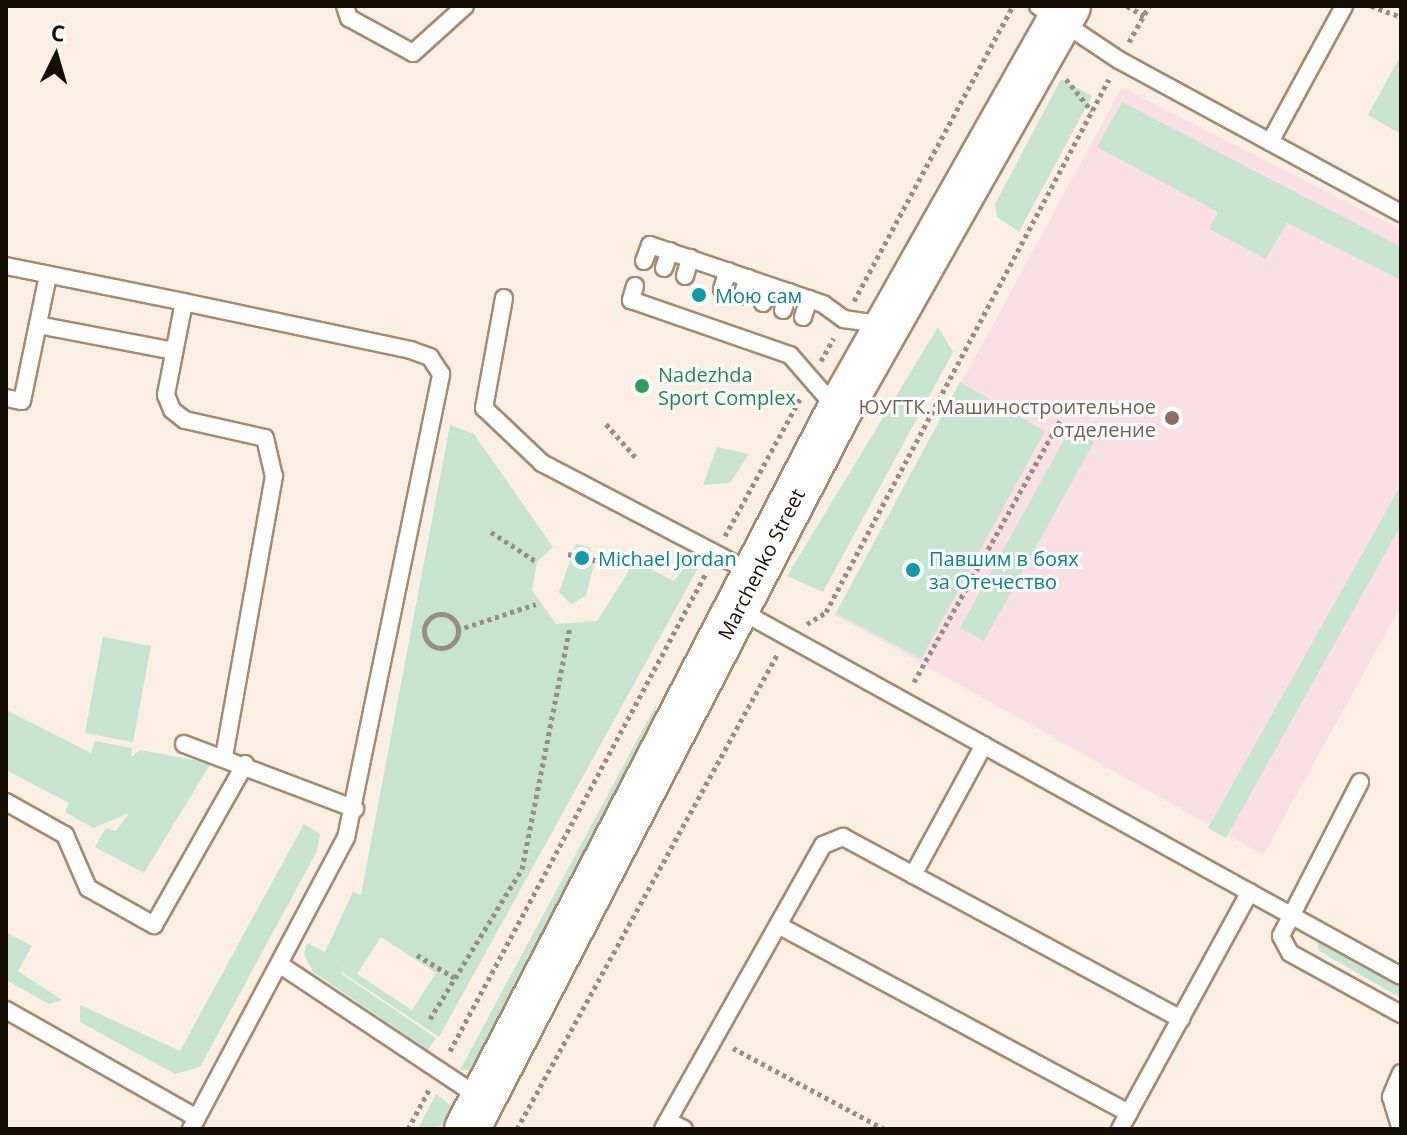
<!DOCTYPE html>
<html>
<head>
<meta charset="utf-8">
<style>
	body { margin:0 }
	#map { position:relative; width:1407px; height:1135px; overflow:hidden; background:#fbefe4; font-family:"Open Sans",sans-serif }
	div>[style] { position:absolute }
	.education>* { inset:0; background:#fae0e5 }
	.green>* { inset:0; background:#c7e4ce }
	.path>* { height:5px; margin-top:-2.5px; transform-origin:0; background:repeating-linear-gradient(90deg,#978d83 0 4px,transparent 0 8px) }
	.path>.ring { margin:-2.5px; padding:0; box-sizing:content-box; background:none; border:5px solid #978d83; border-radius:50% }
	.roads { filter:drop-shadow(2px 0 #a58a70) drop-shadow(-2px 0 #a58a70) drop-shadow(0 2px #a58a70) drop-shadow(0 -2px #a58a70) }
	.lane>* { height:16px; margin:-8px; padding:0 8px; transform-origin:8px; border-radius:8px; background:#fff }
	.secondary>* { height:44px; margin:-22px; padding:0 22px; transform-origin:22px; border-radius:22px; background:#fff }
	.dots>* { width:22px; height:22px; translate:-50% -50%; box-sizing:border-box; border:4px solid #fff; border-radius:50% }
	span { translate:-50% -50%; white-space:nowrap; text-align:center; line-height:1.15; -webkit-text-stroke:6px #fff; paint-order:stroke }
	.culture-label { font-size:20px; color:#0d838f }
	.left { translate:0 -50%; text-align:left }
	.leisure-label { font-size:20px; color:#27864d }
	.education-label { font-size:20px; color:#785e54 }
	.right { translate:-100% -50%; text-align:right }
	.street-label { font-size:20px; color:#170e05 }
	.frame { position:absolute; inset:0; border:8px solid #170e05; pointer-events:none }
	.north { position:absolute; left:16px; top:16px; width:80px; height:80px; -webkit-text-stroke:6px #fff; paint-order:stroke; rotate:5deg; font-size:22px; font-weight:700; line-height:32px; text-align:center; color:#170e05 }
	.north::after { content:''; display:block; margin:auto; width:28px; height:36px; background:#170e05; clip-path:polygon(50% 0,100% 100%,50% 72%,0 100%) }
</style>
</head>
<body>
<div id="map">
	<div class="education">
		<i style="clip-path:polygon(1122px 87px,1401px 230px,1401px 606px,1263px 855px,835px 615px)"></i>
	</div>
	<div class="green">
		<i style="clip-path:polygon(1401px 55px,1401px 134px,1368px 115px)"></i>
		<i style="clip-path:polygon(1061px 79px,1092px 96px,1019px 232px,997px 217px,995px 204px)"></i>
		<i style="clip-path:polygon(1122px 102px,1401px 247px,1401px 280px,1287px 223px,1266px 259px,1209px 229px,1218px 212px,1097px 147px)"></i>
		<i style="clip-path:polygon(938px 327px,953px 352px,823px 592px,787px 576px)"></i>
		<i style="clip-path:polygon(960px 382px,1045px 431px,921px 659px,836px 613px)"></i>
		<i style="clip-path:polygon(evenodd,450px 425px,474px 434px,553px 547px,537px 562px,532px 590px,556px 624px,597px 621px,635px 561px,674px 581px,693px 557px,702px 561px,439px 1037px,343px 973px,344px 964px,342px 974px,436px 1038px,428px 1050px,313px 972px,304px 955px,307px 943px,325px 952px,353px 892px,361px 895px,450px 425px,381px 937px,436px 973px,412px 1010px,357px 974px,381px 937px)"></i>
		<i style="clip-path:polygon(1070px 429px,1094px 442px,984px 641px,960px 628px)"></i>
		<i style="clip-path:polygon(717px 447px,749px 454px,730px 483px,703px 485px)"></i>
		<i style="clip-path:polygon(1401px 485px,1401px 525px,1226px 838px,1208px 828px)"></i>
		<i style="clip-path:polygon(576px 544px,590px 547px,595px 560px,586px 596px,571px 604px,559px 592px)"></i>
		<i style="clip-path:polygon(103px 637px,151px 646px,133px 742px,85px 733px)"></i>
		<i style="clip-path:polygon(657px 703px,645px 750px,480px 1070px,460px 1070px)"></i>
		<i style="clip-path:polygon(6px 710px,91px 753px,95px 741px,132px 748px,131px 757px,140px 750px,211px 763px,144px 873px,95px 847px,106px 828px,116px 831px,129px 813px,93px 828px,65px 812px,69px 803px,6px 770px)"></i>
		<i style="clip-path:polygon(304px 824px,320px 834px,317px 851px,200px 1067px,175px 1074px,80px 1022px,80px 1005px,180px 1051px)"></i>
		<i style="clip-path:polygon(1314px 927px,1401px 977px,1401px 998px,1319px 951px)"></i>
		<i style="clip-path:polygon(6px 932px,32px 946px,18px 971px,62px 1000px,49px 1004px,6px 980px)"></i>
		<i style="clip-path:polygon(436px 1094px,453px 1107px,453px 1124px,418px 1129px)"></i>
	</div>
	<div class="path">
		<i style="left:1127px;top:6px;width:20px;rotate:30deg"></i>
		<i style="left:1371px;top:6px;width:32px;rotate:20deg"></i>
		<i style="left:1129px;top:42px;width:41px;rotate:-60.9deg"></i>
		<i style="left:1066px;top:79px;width:41px;rotate:50.9deg"></i>
		<i style="left:854px;top:301px;width:335px;rotate:-61.7deg"></i>
		<i style="left:821px;top:361px;width:26px;rotate:-61deg"></i>
		<i style="left:606px;top:424px;width:48px;rotate:48.4deg"></i>
		<i style="left:491px;top:532px;width:55px;rotate:33.1deg"></i>
		<i style="left:725px;top:536px;width:158px;rotate:-61.3deg"></i>
		<i style="left:568px;top:554px;width:28px;rotate:13deg"></i>
		<i class="ring" style="left:424px;top:614px;width:29px;height:29px"></i>
		<i style="left:807px;top:624px;width:22px;rotate:-32deg"></i>
		<i style="left:826px;top:612px;width:603px;rotate:-62.03deg"></i>
		<i style="left:457px;top:630px;width:83px;rotate:-18.2deg"></i>
		<i style="left:914px;top:682px;width:299px;rotate:-60.8deg"></i>
		<i style="left:417px;top:955px;width:44px;rotate:31.2deg"></i>
		<i style="left:430px;top:1019px;width:176px;rotate:-58.5deg"></i>
		<i style="left:522px;top:869px;width:247px;rotate:-78.8deg"></i>
		<i style="left:733px;top:1048px;width:171px;rotate:28.2deg"></i>
		<i style="left:450px;top:1051px;width:542px;rotate:-61.83deg"></i>
		<i style="left:408px;top:1129px;width:47px;rotate:-61.8deg"></i>
		<i style="left:517px;top:1129px;width:543px;rotate:-61.26deg"></i>
	</div>
	<div class="roads">
		<div class="lane">
			<i style="left:345px;top:6px;width:13px;rotate:72deg"></i>
			<i style="left:349px;top:18px;width:73px;rotate:28.7deg"></i>
			<i style="left:413px;top:53px;width:70px;rotate:-42.1deg"></i>
			<i style="left:1038px;top:6px;width:97px;rotate:33.7deg"></i>
			<i style="left:1119px;top:60px;width:321px;rotate:28.5deg"></i>
			<i style="left:1270px;top:142px;width:155px;rotate:-61.4deg"></i>
			<i style="left:644px;top:261px;width:17px;rotate:-69deg"></i>
			<i style="left:650px;top:245px;width:183px;rotate:18.8deg"></i>
			<i style="left:823px;top:304px;width:26px;rotate:36deg"></i>
			<i style="left:844px;top:319px;width:40px;rotate:8.5deg"></i>
			<i style="left:6px;top:266px;width:182px;rotate:11.4deg"></i>
			<i style="left:664px;top:268px;width:18px;rotate:-71deg"></i>
			<i style="left:685px;top:276px;width:19px;rotate:-74deg"></i>
			<i style="left:635px;top:286px;width:15px;rotate:106deg"></i>
			<i style="left:631px;top:300px;width:168px;rotate:19.1deg"></i>
			<i style="left:790px;top:355px;width:72px;rotate:49deg"></i>
			<i style="left:722px;top:289px;width:19px;rotate:-72deg"></i>
			<i style="left:742px;top:296px;width:19px;rotate:-72deg"></i>
			<i style="left:504px;top:298px;width:112px;rotate:100.3deg"></i>
			<i style="left:484px;top:408px;width:80px;rotate:43.5deg"></i>
			<i style="left:542px;top:463px;width:239px;rotate:27.6deg"></i>
			<i style="left:763px;top:303px;width:18px;rotate:-71deg"></i>
			<i style="left:783px;top:310px;width:19px;rotate:-72deg"></i>
			<i style="left:803px;top:317px;width:19px;rotate:-72deg"></i>
			<i style="left:38px;top:325px;width:138px;rotate:10.8deg"></i>
			<i style="left:6px;top:398px;width:16px;rotate:11deg"></i>
			<i style="left:22px;top:401px;width:129px;rotate:-78.3deg"></i>
			<i style="left:739px;top:610px;width:756px;rotate:28.94deg"></i>
			<i style="left:184px;top:744px;width:183px;rotate:20.8deg"></i>
			<i style="left:1360px;top:782px;width:173px;rotate:117.2deg"></i>
			<i style="left:1281px;top:936px;width:19px;rotate:62deg"></i>
			<i style="left:1290px;top:953px;width:127px;rotate:28.8deg"></i>
			<i style="left:6px;top:802px;width:68px;rotate:29.2deg"></i>
			<i style="left:65px;top:835px;width:58px;rotate:66.5deg"></i>
			<i style="left:88px;top:888px;width:76px;rotate:29.3deg"></i>
			<i style="left:154px;top:925px;width:185px;rotate:-60.5deg"></i>
			<i style="left:913px;top:875px;width:148px;rotate:-61.4deg"></i>
			<i style="left:778px;top:925px;width:398px;rotate:28.2deg"></i>
			<i style="left:282px;top:966px;width:240px;rotate:33.6deg"></i>
			<i style="left:6px;top:1010px;width:219px;rotate:29.5deg"></i>
			<i style="left:1401px;top:1073px;width:26px;rotate:113deg"></i>
			<i style="left:1391px;top:1097px;width:34px;rotate:73deg"></i>
			<i style="left:668px;top:1121px;width:18px;rotate:27deg"></i>
			<i style="left:191px;top:1129px;width:330px;rotate:-62deg"></i>
			<i style="left:346px;top:838px;width:474px;rotate:-78.4deg"></i>
			<i style="left:441px;top:374px;width:20px;rotate:-123deg"></i>
			<i style="left:430px;top:357px;width:20px;rotate:-160deg"></i>
			<i style="left:411px;top:350px;width:232px;rotate:-168.1deg"></i>
			<i style="left:184px;top:302px;width:95px;rotate:101deg"></i>
			<i style="left:166px;top:395px;width:16px;rotate:68deg"></i>
			<i style="left:172px;top:410px;width:16px;rotate:38deg"></i>
			<i style="left:185px;top:420px;width:82px;rotate:12.7deg"></i>
			<i style="left:265px;top:438px;width:39px;rotate:77deg"></i>
			<i style="left:274px;top:476px;width:285px;rotate:100.1deg"></i>
			<i style="left:663px;top:1129px;width:326px;rotate:-60.6deg"></i>
			<i style="left:823px;top:845px;width:22px;rotate:-22deg"></i>
			<i style="left:843px;top:837px;width:384px;rotate:28.3deg"></i>
			<i style="left:1120px;top:1129px;width:270px;rotate:-61.3deg"></i>
		</div>
		<div class="secondary">
			<i style="left:467px;top:1129px;width:809px;rotate:-62.61deg"></i>
			<i style="left:839px;top:411px;width:465px;rotate:-60.5deg"></i>
		</div>
	</div>
	<div class="dots">
		<i style="left:699px;top:295px;background:#0f9aa8"></i>
		<i style="left:642px;top:386px;background:#2e9e5b"></i>
		<i style="left:1172px;top:418px;background:#8d6e63"></i>
		<i style="left:582px;top:558px;background:#0f9aa8"></i>
		<i style="left:913px;top:570px;background:#0f9aa8"></i>
	</div>
	<div class="culture-label">
		<span class="left" style="left:715px;top:295px">Мою сам</span>
		<span class="left" style="left:598px;top:558px">Michael Jordan</span>
		<span class="left" style="left:929px;top:570px">Павшим в боях<br>за Отечество</span>
	</div>
	<div class="leisure-label">
		<span class="left" style="left:658px;top:386px">Nadezhda<br>Sport Complex</span>
	</div>
	<div class="education-label">
		<span class="right" style="left:1156px;top:418px">ЮУГТК. Машиностроительное<br>отделение</span>
	</div>
	<div class="street-label">
		<span style="left:761px;top:564px;rotate:-63deg">Marchenko Street</span>
	</div>
	<div class="frame"></div>
	<div class="north">С</div>
</div>
</body>
</html>
